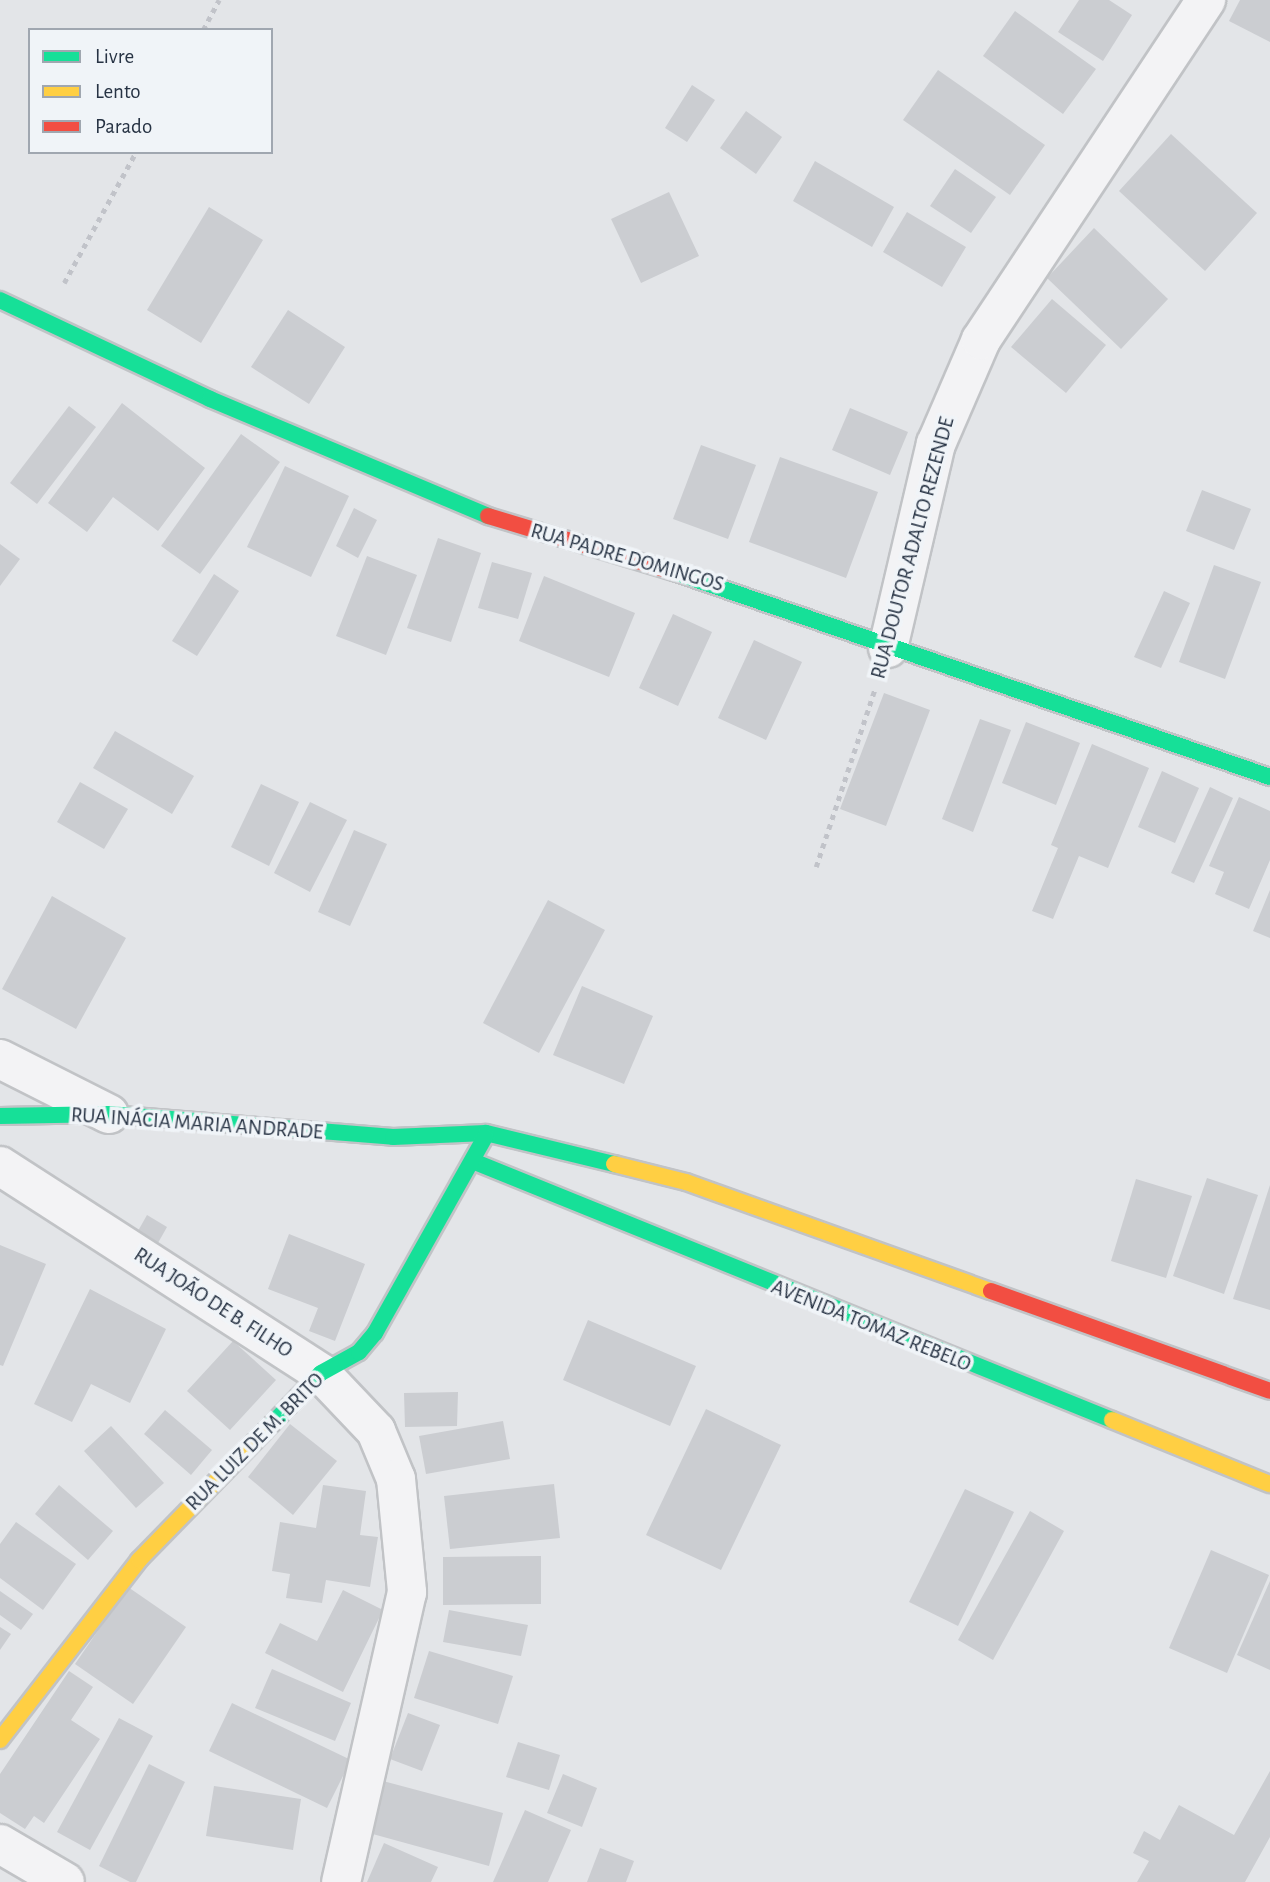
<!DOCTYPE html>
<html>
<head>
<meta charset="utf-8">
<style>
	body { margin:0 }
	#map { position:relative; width:1270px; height:1882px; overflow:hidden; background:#e3e5e8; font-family:"Alegreya Sans",sans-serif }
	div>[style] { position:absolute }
	.building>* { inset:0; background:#cbcdd1 }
	.path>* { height:4.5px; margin-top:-2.25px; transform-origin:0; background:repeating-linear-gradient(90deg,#c1c3c9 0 5px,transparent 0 10px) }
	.roads { filter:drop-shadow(2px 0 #c1c3c6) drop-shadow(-2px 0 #c1c3c6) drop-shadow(0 2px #c1c3c6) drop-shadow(0 -2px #c1c3c6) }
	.street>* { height:38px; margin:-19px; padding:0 19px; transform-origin:19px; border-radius:19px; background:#f3f3f5 }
	.fast>* { height:16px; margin:-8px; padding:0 8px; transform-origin:8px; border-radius:8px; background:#16e098 }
	.slow>* { height:16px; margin:-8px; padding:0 8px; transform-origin:8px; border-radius:8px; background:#ffcf43 }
	.jam>* { height:16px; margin:-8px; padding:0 8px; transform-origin:8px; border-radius:8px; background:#f24e42 }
	span { translate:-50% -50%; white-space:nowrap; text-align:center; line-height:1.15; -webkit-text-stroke:7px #f0f4f8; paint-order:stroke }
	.street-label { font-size:21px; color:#273344 }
	.legend { position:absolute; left:28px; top:28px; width:245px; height:126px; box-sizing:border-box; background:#f0f4f8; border:2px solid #a0a7b0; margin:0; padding:9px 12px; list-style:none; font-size:21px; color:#273344 }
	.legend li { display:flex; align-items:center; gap:14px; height:35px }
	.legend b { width:35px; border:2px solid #a0a7b0 }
</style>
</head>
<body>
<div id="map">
	<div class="building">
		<i style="clip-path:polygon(1079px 0,1109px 0,1132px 15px,1103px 61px,1058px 32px)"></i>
		<i style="clip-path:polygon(1240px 0,1270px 0,1270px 42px,1229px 21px)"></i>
		<i style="clip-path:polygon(1015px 11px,1096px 69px,1063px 114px,983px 56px)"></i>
		<i style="clip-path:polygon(938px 70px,1045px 145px,1010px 195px,903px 120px)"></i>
		<i style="clip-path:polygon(692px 85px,715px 100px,687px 142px,665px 128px)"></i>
		<i style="clip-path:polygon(746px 111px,782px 137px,756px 174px,720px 148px)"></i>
		<i style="clip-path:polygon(1171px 134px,1257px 213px,1205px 271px,1119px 191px)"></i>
		<i style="clip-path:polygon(815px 161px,894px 207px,872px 247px,793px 201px)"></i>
		<i style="clip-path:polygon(955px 169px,996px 197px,971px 233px,930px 206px)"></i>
		<i style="clip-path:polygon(669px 192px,699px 256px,641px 283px,611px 219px)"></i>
		<i style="clip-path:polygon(209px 207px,263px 240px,201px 343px,147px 310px)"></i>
		<i style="clip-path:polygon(907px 212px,966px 247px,942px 287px,883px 252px)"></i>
		<i style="clip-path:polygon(1094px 228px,1168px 299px,1121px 349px,1047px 278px)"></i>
		<i style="clip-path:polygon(1052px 299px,1106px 345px,1066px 393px,1011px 347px)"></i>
		<i style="clip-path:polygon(288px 310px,345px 347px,309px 404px,251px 367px)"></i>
		<i style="clip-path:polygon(122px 403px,205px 468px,158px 531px,113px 497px,87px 532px,48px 503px)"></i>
		<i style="clip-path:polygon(69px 406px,96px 427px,37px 504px,10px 483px)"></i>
		<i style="clip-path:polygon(850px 408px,908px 432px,890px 475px,832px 450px)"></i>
		<i style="clip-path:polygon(241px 434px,280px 462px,200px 574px,161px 546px)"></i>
		<i style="clip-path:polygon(701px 445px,756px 465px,728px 539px,673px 519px)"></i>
		<i style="clip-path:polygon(780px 457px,878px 492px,846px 578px,749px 542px)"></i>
		<i style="clip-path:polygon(285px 466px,349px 496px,311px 577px,247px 547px)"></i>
		<i style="clip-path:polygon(1202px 490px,1251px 509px,1234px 550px,1186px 531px)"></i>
		<i style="clip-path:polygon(354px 508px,377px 520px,358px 558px,336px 546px)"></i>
		<i style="clip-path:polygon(438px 538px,481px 553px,451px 642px,407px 628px)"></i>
		<i style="clip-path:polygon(0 544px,20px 559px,0 586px)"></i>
		<i style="clip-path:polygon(367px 556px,417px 575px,386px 655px,336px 636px)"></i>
		<i style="clip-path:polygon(492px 562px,532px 573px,518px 619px,478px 608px)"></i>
		<i style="clip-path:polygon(1214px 565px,1261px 582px,1225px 679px,1179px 662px)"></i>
		<i style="clip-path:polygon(214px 574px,239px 591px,197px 656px,172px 641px)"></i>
		<i style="clip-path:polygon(544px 576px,635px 613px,609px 677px,519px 641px)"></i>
		<i style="clip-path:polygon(1164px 591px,1190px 603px,1161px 668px,1134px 657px)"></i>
		<i style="clip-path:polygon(673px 614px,712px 632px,678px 706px,639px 688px)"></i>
		<i style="clip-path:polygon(754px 640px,802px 662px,766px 740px,718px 718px)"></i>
		<i style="clip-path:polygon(884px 693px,930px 710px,886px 826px,840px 809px)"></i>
		<i style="clip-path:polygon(980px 719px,1011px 730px,973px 832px,942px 819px)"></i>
		<i style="clip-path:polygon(1026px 722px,1080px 743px,1056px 805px,1002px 783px)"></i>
		<i style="clip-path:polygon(115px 731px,194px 776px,172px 814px,93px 768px)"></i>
		<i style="clip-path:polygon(1092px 744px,1149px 768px,1108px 868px,1079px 856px,1053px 919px,1032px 911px,1058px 848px,1051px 845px)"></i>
		<i style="clip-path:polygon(1162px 771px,1199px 788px,1175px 843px,1138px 827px)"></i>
		<i style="clip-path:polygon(80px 782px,128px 809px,104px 849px,57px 822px)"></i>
		<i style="clip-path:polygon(261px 784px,299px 802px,269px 866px,231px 847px)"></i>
		<i style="clip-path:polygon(1210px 787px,1233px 798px,1194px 883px,1171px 873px)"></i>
		<i style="clip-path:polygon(1239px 797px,1270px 811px,1270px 860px,1249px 909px,1215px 894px,1224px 872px,1209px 866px)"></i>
		<i style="clip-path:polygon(310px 802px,347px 820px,310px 892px,274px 873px)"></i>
		<i style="clip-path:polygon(354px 830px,387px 844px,350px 926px,318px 912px)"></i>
		<i style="clip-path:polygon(1270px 890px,1270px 938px,1253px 931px)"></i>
		<i style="clip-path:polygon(52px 896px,126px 938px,76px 1029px,2px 989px)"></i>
		<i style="clip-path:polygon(548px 900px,605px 930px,539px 1053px,483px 1023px)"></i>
		<i style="clip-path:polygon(582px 986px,653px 1016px,624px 1084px,553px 1055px)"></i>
		<i style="clip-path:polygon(1207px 1178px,1258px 1195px,1224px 1294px,1173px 1276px)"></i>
		<i style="clip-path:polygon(1136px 1179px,1192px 1196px,1166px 1278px,1111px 1261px)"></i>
		<i style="clip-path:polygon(1270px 1185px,1270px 1310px,1233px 1299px)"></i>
		<i style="clip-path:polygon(147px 1215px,167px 1227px,154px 1250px,134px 1238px)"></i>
		<i style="clip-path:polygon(289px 1234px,365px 1264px,335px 1341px,309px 1331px,318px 1308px,268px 1289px)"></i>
		<i style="clip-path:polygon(0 1245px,46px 1264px,3px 1366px,0 1365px)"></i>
		<i style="clip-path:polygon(90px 1289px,166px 1329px,130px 1403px,91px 1384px,72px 1422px,34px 1404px)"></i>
		<i style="clip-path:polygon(588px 1320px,696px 1366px,670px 1426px,563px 1380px)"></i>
		<i style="clip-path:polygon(233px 1341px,276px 1380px,230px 1430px,187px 1391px)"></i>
		<i style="clip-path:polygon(458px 1392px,457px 1426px,405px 1427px,404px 1393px)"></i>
		<i style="clip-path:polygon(706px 1409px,781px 1445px,721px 1570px,646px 1535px)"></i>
		<i style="clip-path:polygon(165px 1410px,212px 1450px,191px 1475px,144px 1434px)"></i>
		<i style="clip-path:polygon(503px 1421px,510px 1459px,426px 1474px,419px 1436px)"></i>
		<i style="clip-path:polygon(290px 1424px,337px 1461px,293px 1515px,248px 1477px)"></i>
		<i style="clip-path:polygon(111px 1426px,164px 1483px,136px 1508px,84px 1451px)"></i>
		<i style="clip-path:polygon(554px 1484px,560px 1538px,450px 1549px,444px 1496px)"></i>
		<i style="clip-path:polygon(59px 1485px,113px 1531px,88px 1560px,35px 1514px)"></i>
		<i style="clip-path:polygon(323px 1485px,366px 1491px,360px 1535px,378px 1537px,370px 1587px,326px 1580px,322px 1603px,286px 1598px,290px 1574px,272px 1571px,280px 1522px,316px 1528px)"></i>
		<i style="clip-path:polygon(965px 1489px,1014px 1512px,958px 1626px,909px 1602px)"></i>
		<i style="clip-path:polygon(1030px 1511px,1064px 1531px,993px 1660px,958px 1640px)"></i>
		<i style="clip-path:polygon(16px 1522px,76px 1564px,43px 1610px,0 1578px,0 1544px)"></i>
		<i style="clip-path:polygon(1211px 1550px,1269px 1575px,1227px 1673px,1169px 1648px)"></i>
		<i style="clip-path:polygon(541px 1556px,541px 1604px,443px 1605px,443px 1557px)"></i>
		<i style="clip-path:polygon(1270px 1581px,1270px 1670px,1237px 1655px)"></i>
		<i style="clip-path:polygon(128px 1587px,186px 1627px,133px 1704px,75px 1664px)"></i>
		<i style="clip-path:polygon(343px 1590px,383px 1610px,343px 1692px,265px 1653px,280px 1623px,317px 1641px)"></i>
		<i style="clip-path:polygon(0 1591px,33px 1614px,21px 1630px,0 1615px)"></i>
		<i style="clip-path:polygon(449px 1610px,528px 1625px,521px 1656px,443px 1642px)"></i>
		<i style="clip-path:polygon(0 1627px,11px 1634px,0 1650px)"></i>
		<i style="clip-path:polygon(429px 1651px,513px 1676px,498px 1724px,414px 1698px)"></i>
		<i style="clip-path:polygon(272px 1669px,351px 1703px,335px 1741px,255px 1708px)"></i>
		<i style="clip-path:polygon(69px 1671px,93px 1687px,71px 1720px,100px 1739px,44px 1823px,34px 1816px,25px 1829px,0 1813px,0 1774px)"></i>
		<i style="clip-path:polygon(232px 1703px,351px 1760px,327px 1808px,209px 1751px)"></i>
		<i style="clip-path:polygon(408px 1713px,440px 1725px,422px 1771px,390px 1759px)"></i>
		<i style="clip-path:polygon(119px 1718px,153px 1736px,90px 1850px,57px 1832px)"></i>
		<i style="clip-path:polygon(518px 1742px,560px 1755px,549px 1790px,506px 1777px)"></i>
		<i style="clip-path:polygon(149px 1764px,185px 1782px,136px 1882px,130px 1882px,99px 1866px)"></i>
		<i style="clip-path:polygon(1270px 1771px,1270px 1837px,1245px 1882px,1137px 1882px,1149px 1861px,1133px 1853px,1144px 1831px,1160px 1840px,1179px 1805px,1234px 1835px)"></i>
		<i style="clip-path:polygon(563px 1774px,597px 1788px,582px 1827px,547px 1813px)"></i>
		<i style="clip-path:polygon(383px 1781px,503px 1813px,489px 1866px,369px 1833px)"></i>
		<i style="clip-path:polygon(214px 1786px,301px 1799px,293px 1850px,206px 1836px)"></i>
		<i style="clip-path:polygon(525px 1810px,571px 1830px,548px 1882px,493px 1882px)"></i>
		<i style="clip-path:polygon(384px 1843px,438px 1867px,431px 1882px,367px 1882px)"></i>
		<i style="clip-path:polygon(600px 1848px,634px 1861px,626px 1882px,587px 1882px)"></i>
	</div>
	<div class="path">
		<i style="left:203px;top:30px;width:34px;rotate:-62deg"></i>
		<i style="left:64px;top:283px;width:149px;rotate:-61.2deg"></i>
		<i style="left:816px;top:867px;width:188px;rotate:-71.7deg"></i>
	</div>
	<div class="roads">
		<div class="street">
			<i style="left:888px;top:648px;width:210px;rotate:-76.8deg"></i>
			<i style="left:936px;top:444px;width:113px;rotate:-66.6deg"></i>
			<i style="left:981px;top:340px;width:408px;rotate:-56.5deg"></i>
			<i style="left:0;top:1059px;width:122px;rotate:26.8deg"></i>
			<i style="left:0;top:1166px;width:382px;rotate:32.8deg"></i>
			<i style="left:321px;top:1373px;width:80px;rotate:46.5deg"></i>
			<i style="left:376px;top:1431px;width:52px;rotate:67.4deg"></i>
			<i style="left:396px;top:1479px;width:114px;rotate:84.4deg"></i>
			<i style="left:407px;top:1592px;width:297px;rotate:102.8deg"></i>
			<i style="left:0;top:1844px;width:75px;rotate:30.3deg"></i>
		</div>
		<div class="fast">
			<i style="left:0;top:300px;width:232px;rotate:25.2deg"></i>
			<i style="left:210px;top:399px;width:302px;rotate:22.8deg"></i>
			<i style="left:674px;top:572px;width:630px;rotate:18.98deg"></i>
			<i style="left:0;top:1116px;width:109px;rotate:-1.1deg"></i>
			<i style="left:109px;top:1114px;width:285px;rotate:4.6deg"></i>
			<i style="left:393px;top:1137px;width:93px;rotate:-2.5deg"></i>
			<i style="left:486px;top:1133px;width:132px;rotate:13.6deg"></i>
			<i style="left:475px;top:1162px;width:687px;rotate:22.05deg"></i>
			<i style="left:263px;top:1433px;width:83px;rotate:-46deg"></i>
			<i style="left:321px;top:1373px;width:43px;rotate:-28.9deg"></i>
			<i style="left:359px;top:1352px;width:25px;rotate:-50deg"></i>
			<i style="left:375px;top:1333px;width:225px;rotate:-60.7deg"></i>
		</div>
		<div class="slow">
			<i style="left:614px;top:1164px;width:74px;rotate:14deg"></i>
			<i style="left:686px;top:1182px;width:324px;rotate:19.7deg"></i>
			<i style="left:1112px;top:1420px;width:170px;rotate:22.1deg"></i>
			<i style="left:0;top:1740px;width:227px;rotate:-52.3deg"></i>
			<i style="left:139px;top:1560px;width:177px;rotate:-45.7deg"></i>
		</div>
		<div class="jam">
			<i style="left:488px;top:516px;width:194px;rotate:16.8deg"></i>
			<i style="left:991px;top:1291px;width:296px;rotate:19.7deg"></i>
		</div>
	</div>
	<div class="street-label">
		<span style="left:913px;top:548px;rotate:-75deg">RUA DOUTOR ADALTO REZENDE</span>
		<span style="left:627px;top:558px;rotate:16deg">RUA PADRE DOMINGOS</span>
		<span style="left:197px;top:1124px;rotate:4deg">RUA INÁCIA MARIA ANDRADE</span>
		<span style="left:213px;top:1303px;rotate:33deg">RUA JOÃO DE B. FILHO</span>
		<span style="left:871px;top:1326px;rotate:22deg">AVENIDA TOMAZ REBELO</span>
		<span style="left:255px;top:1442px;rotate:-45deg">RUA LUIZ DE M. BRITO</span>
	</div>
	<ul class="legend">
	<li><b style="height:9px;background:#16e098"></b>Livre</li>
	<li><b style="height:9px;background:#ffcf43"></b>Lento</li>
	<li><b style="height:9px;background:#f24e42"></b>Parado</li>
	</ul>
</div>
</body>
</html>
